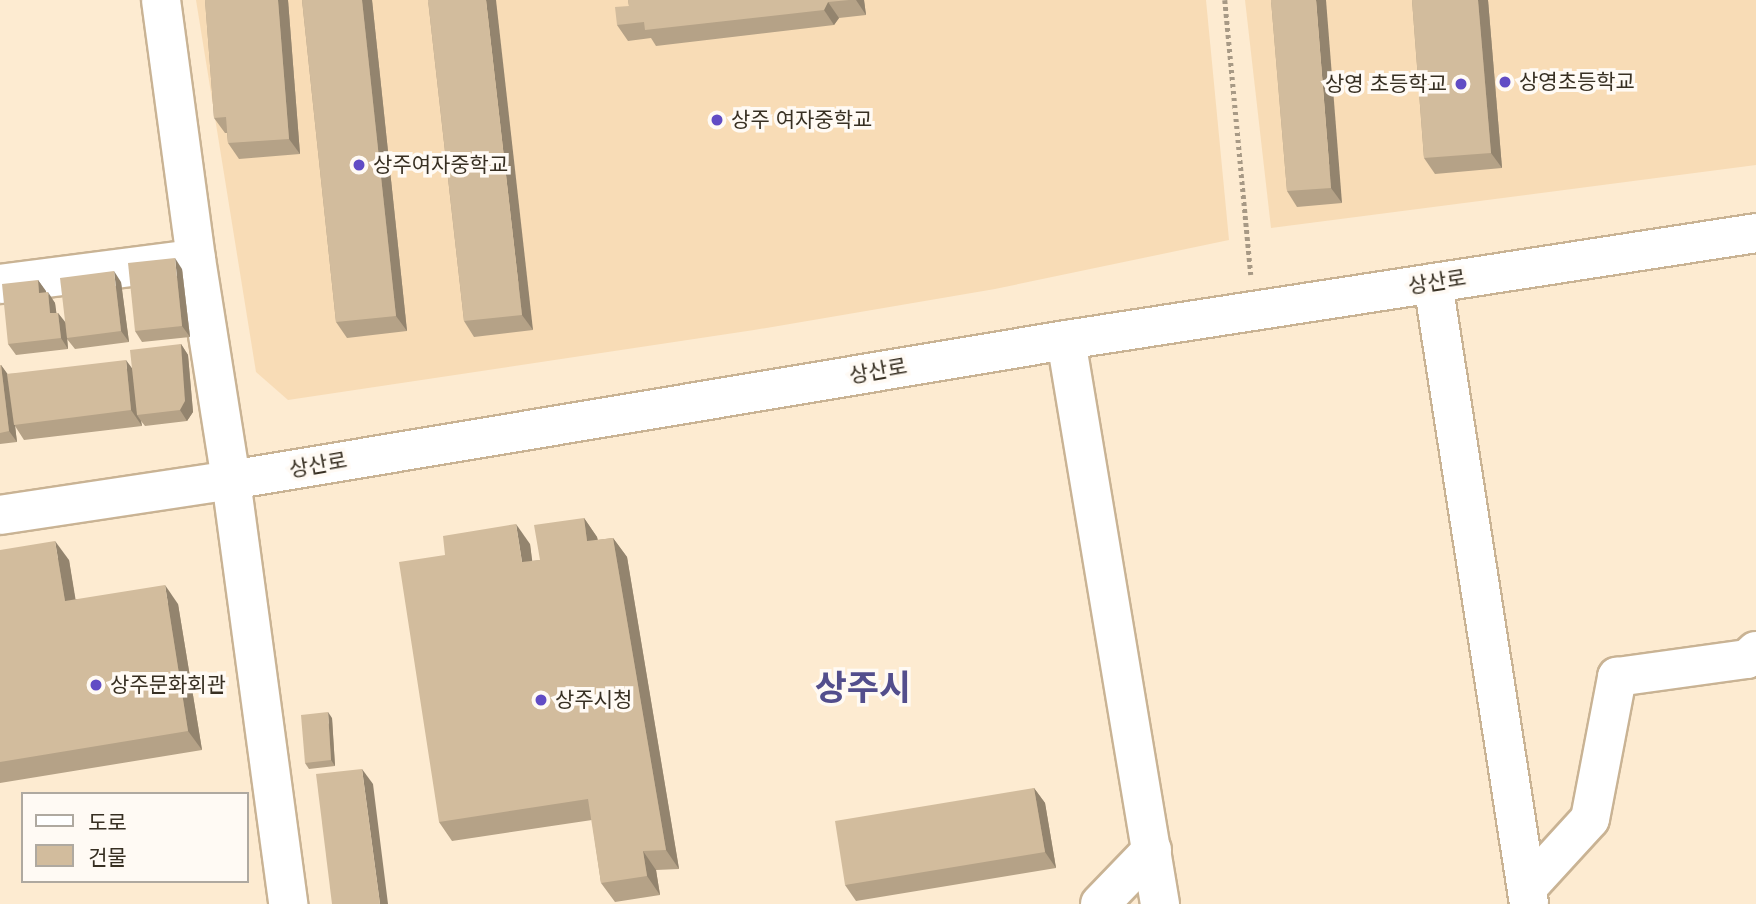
<!DOCTYPE html>
<html>
<head>
<meta charset="utf-8">
<style>
	body { margin:0 }
	#map { position:relative; width:1756px; height:904px; overflow:hidden; background:#fdebd1; font-family:"Libre Baskerville","Noto Sans KR",serif }
	div>[style] { position:absolute }
	.built>* { inset:0; background:#f8dcb6 }
	.path>* { height:4.5px; margin-top:-2.25px; transform-origin:0; background:repeating-linear-gradient(90deg,#a79985 0 3.5px,transparent 0 7px) }
	.roads { filter:drop-shadow(2px 0 #c9b394) drop-shadow(-2px 0 #c9b394) drop-shadow(0 2px #c9b394) drop-shadow(0 -2px #c9b394) }
	.minor>* { height:38px; margin:-19px; padding:0 19px; transform-origin:19px; border-radius:19px; background:#fff }
	.wall>* { inset:0; background:#b5a287 }
	.shaded-wall>* { inset:0; background:#93846e }
	.building>* { inset:0; background:#d2bc9d }
	.dots>* { width:19px; height:19px; translate:-50% -50%; box-sizing:border-box; border:4px solid #fffaf4; border-radius:50% }
	span { translate:-50% -50%; white-space:nowrap; text-align:center; line-height:1.15; -webkit-text-stroke:7px #fffaf4; paint-order:stroke }
	.poi-label { font-size:21px; color:#372f22 }
	.left { translate:0 -50%; text-align:left }
	.right { translate:-100% -50%; text-align:right }
	.street-label { font-size:21px; color:#372f22 }
	.town-label { font-size:35px; color:#534e8c; font-weight:700 }
	.legend { position:absolute; left:21px; top:792px; width:228px; height:91px; box-sizing:border-box; background:#fffaf4; border:2px solid #afa9a0; margin:0; padding:9px 12px; list-style:none; font-size:21px; color:#372f22 }
	.legend li { display:flex; align-items:center; gap:14px; height:35px }
	.legend b { width:35px; border:2px solid #afa9a0 }
</style>
</head>
<body>
<div id="map">
	<div class="built">
		<i style="clip-path:polygon(196px 0,1206px 0,1229px 240px,995px 289px,754px 330px,288px 400px,256px 372px)"></i>
		<i style="clip-path:polygon(1245px 0,1756px 0,1756px 165px,1271px 228px)"></i>
	</div>
	<div class="path">
		<i style="left:1225px;top:0;width:276px;rotate:84.6deg"></i>
	</div>
	<div class="roads">
		<div class="minor">
			<i style="left:161px;top:0;width:261px;rotate:82.3deg"></i>
			<i style="left:196px;top:259px;width:224px;rotate:81deg"></i>
			<i style="left:231px;top:480px;width:428px;rotate:82.3deg"></i>
			<i style="left:1433px;top:283px;width:628px;rotate:81.21deg"></i>
			<i style="left:0;top:284px;width:179px;rotate:-7.4deg"></i>
			<i style="left:1066px;top:340px;width:572px;rotate:80.54deg"></i>
			<i style="left:0;top:515px;width:234px;rotate:-8.6deg"></i>
			<i style="left:231px;top:480px;width:847px;rotate:-9.52deg"></i>
			<i style="left:1066px;top:340px;width:698px;rotate:-8.81deg"></i>
			<i style="left:1527px;top:888px;width:93px;rotate:-47.6deg"></i>
			<i style="left:1590px;top:819px;width:145px;rotate:-79.2deg"></i>
			<i style="left:1617px;top:677px;width:131px;rotate:-7.9deg"></i>
			<i style="left:1747px;top:659px;width:12px;rotate:-42deg"></i>
			<i style="left:1100px;top:904px;width:75px;rotate:-46.1deg"></i>
		</div>
	</div>
	<div class="wall">
		<i style="clip-path:polygon(205px 0,288px 0,300px 154px,239px 159px,228px 143px,227px 133px,225px 133px,214px 118px)"></i>
		<i style="clip-path:polygon(302px 0,372px 0,407px 331px,347px 338px,336px 322px)"></i>
		<i style="clip-path:polygon(428px 0,533px 330px,474px 337px,464px 321px)"></i>
		<i style="clip-path:polygon(628px 0,864px 0,866px 15px,839px 18px,834px 25px,656px 46px,651px 38px,628px 41px,617px 25px,629px 6px)"></i>
		<i style="clip-path:polygon(1271px 0,1342px 203px,1297px 207px,1287px 191px)"></i>
		<i style="clip-path:polygon(1412px 0,1488px 0,1502px 168px,1435px 174px,1424px 158px)"></i>
		<i style="clip-path:polygon(182px 269px,190px 337px,142px 342px,135px 331px)"></i>
		<i style="clip-path:polygon(38px 280px,46px 292px,55px 303px,56px 313px,58px 313px,65px 323px,121px 282px,129px 342px,75px 349px,67px 339px,68px 349px,16px 355px,8px 344px)"></i>
		<i style="clip-path:polygon(181px 344px,188px 355px,193px 412px,187px 421px,145px 426px,141px 421px,142px 426px,24px 440px,15px 426px,17px 442px,0 444px,0 365px,1px 365px,7px 374px,132px 369px)"></i>
		<i style="clip-path:polygon(584px 518px,597px 537px,598px 540px,613px 538px,627px 557px,679px 869px,656px 870px,660px 895px,615px 902px,601px 883px,592px 820px,452px 841px,439px 822px,530px 544px,532px 561px,540px 560px)"></i>
		<i style="clip-path:polygon(0 550px,69px 560px,75px 599px,178px 604px,202px 750px,0 783px)"></i>
		<i style="clip-path:polygon(332px 718px,335px 766px,309px 769px,305px 763px)"></i>
		<i style="clip-path:polygon(1034px 788px,1045px 803px,1056px 868px,856px 901px,845px 885px)"></i>
	</div>
	<div class="shaded-wall">
		<i style="clip-path:polygon(278px 0,288px 0,300px 154px,289px 139px)"></i>
		<i style="clip-path:polygon(362px 0,372px 0,407px 331px,396px 316px)"></i>
		<i style="clip-path:polygon(486px 0,496px 0,533px 330px,522px 315px)"></i>
		<i style="clip-path:polygon(856px 0,864px 0,866px 15px)"></i>
		<i style="clip-path:polygon(1316px 0,1326px 0,1342px 203px,1331px 188px)"></i>
		<i style="clip-path:polygon(1478px 0,1488px 0,1502px 168px,1491px 153px)"></i>
		<i style="clip-path:polygon(828px 2px,839px 18px,834px 25px,824px 10px)"></i>
		<i style="clip-path:polygon(175px 258px,182px 269px,190px 337px,182px 326px)"></i>
		<i style="clip-path:polygon(114px 271px,121px 282px,129px 342px,121px 331px)"></i>
		<i style="clip-path:polygon(38px 280px,46px 291px,47px 304px,39px 293px)"></i>
		<i style="clip-path:polygon(48px 292px,55px 303px,58px 324px,50px 313px)"></i>
		<i style="clip-path:polygon(58px 313px,66px 323px,68px 349px,61px 338px)"></i>
		<i style="clip-path:polygon(181px 344px,188px 355px,193px 412px,187px 421px,180px 410px)"></i>
		<i style="clip-path:polygon(126px 360px,137px 375px,137px 415px,141px 421px,142px 426px,131px 410px)"></i>
		<i style="clip-path:polygon(1px 365px,9px 376px,17px 442px,9px 431px)"></i>
		<i style="clip-path:polygon(584px 518px,597px 537px,601px 561px,587px 541px)"></i>
		<i style="clip-path:polygon(516px 524px,530px 544px,535px 582px,522px 562px)"></i>
		<i style="clip-path:polygon(613px 538px,627px 557px,679px 869px,666px 850px)"></i>
		<i style="clip-path:polygon(55px 541px,69px 560px,79px 620px,65px 601px)"></i>
		<i style="clip-path:polygon(165px 585px,178px 604px,202px 750px,188px 731px)"></i>
		<i style="clip-path:polygon(328px 712px,332px 718px,335px 766px,331px 760px)"></i>
		<i style="clip-path:polygon(362px 769px,373px 784px,388px 904px,380px 904px)"></i>
		<i style="clip-path:polygon(1034px 788px,1045px 803px,1056px 868px,1045px 852px)"></i>
		<i style="clip-path:polygon(643px 851px,656px 870px,660px 895px,647px 876px)"></i>
	</div>
	<div class="building">
		<i style="clip-path:polygon(205px 0,278px 0,289px 139px,228px 143px,226px 117px,214px 118px)"></i>
		<i style="clip-path:polygon(302px 0,362px 0,396px 316px,336px 322px)"></i>
		<i style="clip-path:polygon(428px 0,486px 0,522px 315px,464px 321px)"></i>
		<i style="clip-path:polygon(628px 0,849px 0,828px 2px,824px 10px,645px 30px,644px 22px,617px 25px,615px 7px,629px 6px)"></i>
		<i style="clip-path:polygon(1271px 0,1316px 0,1331px 188px,1287px 191px)"></i>
		<i style="clip-path:polygon(1412px 0,1478px 0,1491px 153px,1424px 158px)"></i>
		<i style="clip-path:polygon(175px 258px,182px 326px,135px 331px,128px 263px)"></i>
		<i style="clip-path:polygon(114px 271px,121px 331px,67px 338px,60px 278px)"></i>
		<i style="clip-path:polygon(38px 280px,39px 293px,48px 292px,50px 313px,58px 313px,61px 338px,8px 344px,2px 284px)"></i>
		<i style="clip-path:polygon(181px 344px,185px 401px,180px 410px,137px 415px,130px 350px)"></i>
		<i style="clip-path:polygon(126px 360px,131px 410px,14px 425px,7px 374px)"></i>
		<i style="clip-path:polygon(0 365px,1px 365px,9px 431px,0 433px)"></i>
		<i style="clip-path:polygon(584px 518px,587px 541px,613px 538px,666px 850px,643px 851px,647px 876px,601px 883px,588px 799px,439px 822px,399px 562px,445px 555px,443px 536px,516px 524px,522px 562px,540px 560px,534px 525px)"></i>
		<i style="clip-path:polygon(55px 541px,65px 601px,165px 585px,188px 731px,0 762px,0 550px)"></i>
		<i style="clip-path:polygon(328px 712px,331px 760px,305px 763px,301px 715px)"></i>
		<i style="clip-path:polygon(362px 769px,380px 904px,332px 904px,316px 774px)"></i>
		<i style="clip-path:polygon(1034px 788px,1045px 852px,845px 885px,835px 821px)"></i>
	</div>
	<div class="dots">
		<i style="left:1505px;top:82px;background:#614cc5"></i>
		<i style="left:1461px;top:84px;background:#614cc5"></i>
		<i style="left:717px;top:120px;background:#614cc5"></i>
		<i style="left:359px;top:165px;background:#614cc5"></i>
		<i style="left:96px;top:685px;background:#614cc5"></i>
		<i style="left:541px;top:700px;background:#614cc5"></i>
	</div>
	<div class="poi-label">
		<span class="left" style="left:1519px;top:82px">상영초등학교</span>
		<span class="right" style="left:1447px;top:84px">상영 초등학교</span>
		<span class="left" style="left:731px;top:120px">상주 여자중학교</span>
		<span class="left" style="left:373px;top:165px">상주여자중학교</span>
		<span class="left" style="left:110px;top:685px">상주문화회관</span>
		<span class="left" style="left:555px;top:700px">상주시청</span>
	</div>
	<div class="street-label">
		<span style="left:1437px;top:282px;rotate:-9deg">상산로</span>
		<span style="left:878px;top:371px;rotate:-10deg">상산로</span>
		<span style="left:318px;top:465px;rotate:-10deg">상산로</span>
	</div>
	<div class="town-label">
		<span style="left:863px;top:688px">상주시</span>
	</div>
	<ul class="legend">
	<li><b style="height:9px;background:#fff"></b>도로</li>
	<li><b style="height:19px;background:#d2bc9d"></b>건물</li>
	</ul>
</div>
</body>
</html>
